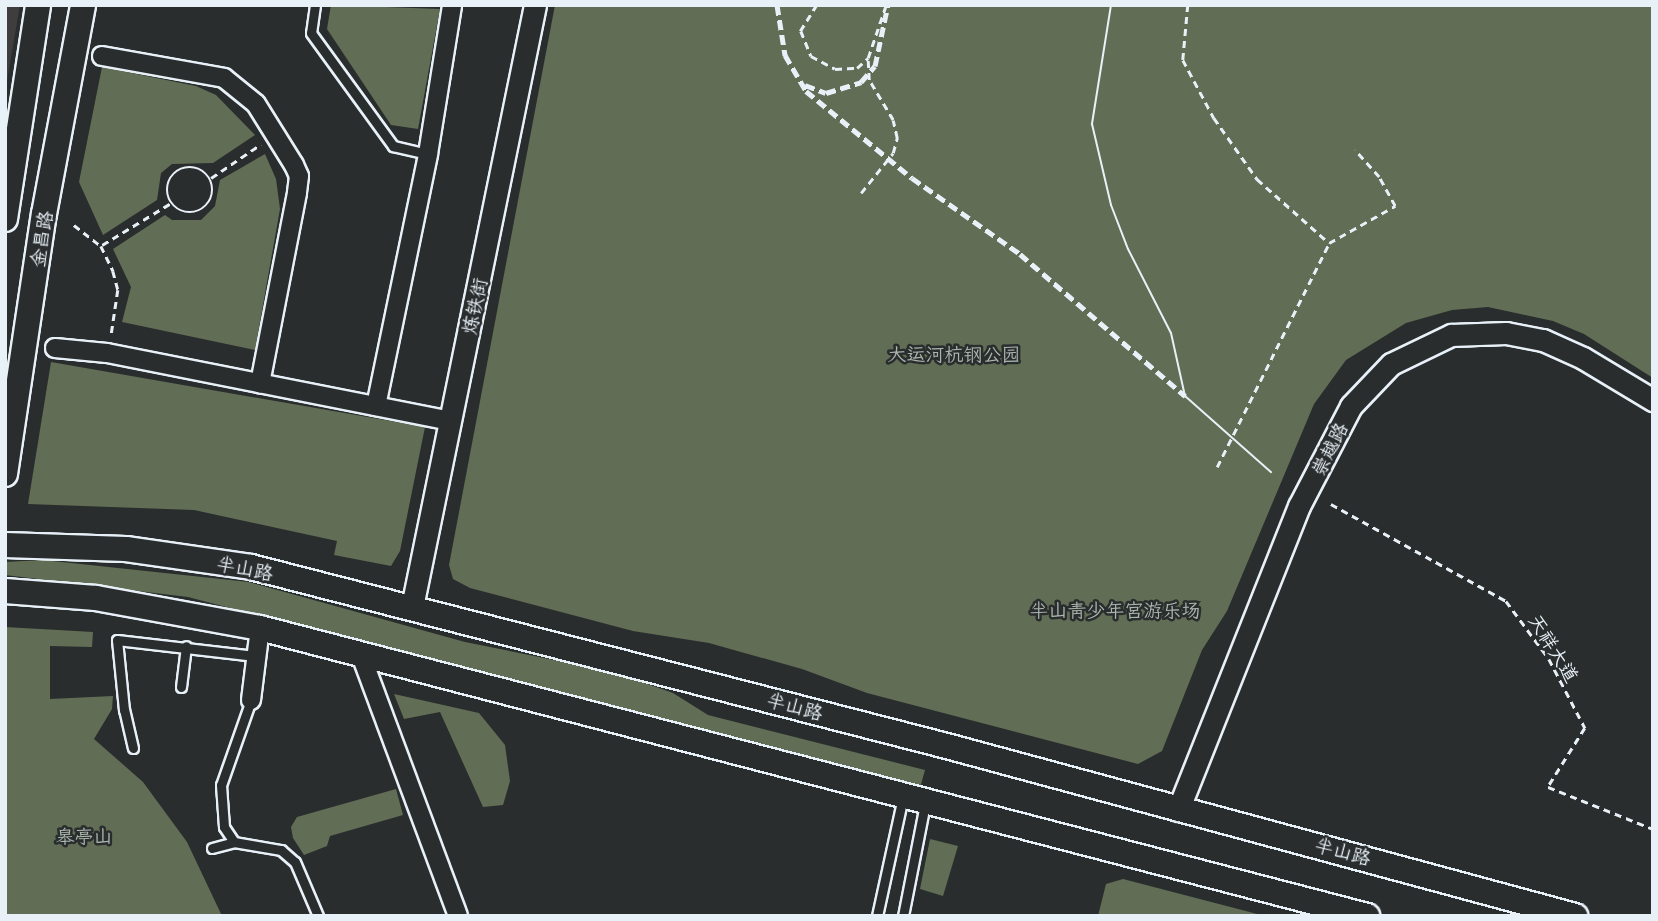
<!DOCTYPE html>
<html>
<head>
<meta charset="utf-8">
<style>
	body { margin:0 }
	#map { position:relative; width:1658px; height:921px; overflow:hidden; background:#2a2d2e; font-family:"Playpen Sans","LXGW WenKai TC",sans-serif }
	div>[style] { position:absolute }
	.built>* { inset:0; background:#403d3e }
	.green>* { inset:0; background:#616d54 }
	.path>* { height:2.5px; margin-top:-1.25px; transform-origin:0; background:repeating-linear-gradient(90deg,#e8f1f8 0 7px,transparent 0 12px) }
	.path>.ring { margin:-1.25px; padding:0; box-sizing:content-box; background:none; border:2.5px solid #e8f1f8; border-radius:50% }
	.roads { filter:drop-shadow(2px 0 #e8f1f8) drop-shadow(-2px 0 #e8f1f8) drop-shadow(0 2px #e8f1f8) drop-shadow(0 -2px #e8f1f8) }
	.service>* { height:9px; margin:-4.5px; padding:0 4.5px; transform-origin:4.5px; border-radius:4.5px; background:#2a2d2e }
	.minor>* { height:18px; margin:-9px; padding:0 9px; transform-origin:9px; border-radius:9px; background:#2a2d2e }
	.tertiary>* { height:21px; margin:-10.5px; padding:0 10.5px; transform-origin:10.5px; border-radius:10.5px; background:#2a2d2e }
	.secondary>* { height:24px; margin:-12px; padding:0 12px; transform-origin:12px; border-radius:12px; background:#2a2d2e }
	.tram>* { height:2px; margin:-1px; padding:0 1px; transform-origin:1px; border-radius:1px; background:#e8f1f8 }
	.rail>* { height:5px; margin-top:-2.5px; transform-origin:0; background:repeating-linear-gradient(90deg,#e8f1f8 0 10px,transparent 0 15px) }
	span { translate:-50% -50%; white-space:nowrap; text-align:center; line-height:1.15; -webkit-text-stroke:5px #2a2d2e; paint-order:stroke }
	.street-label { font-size:19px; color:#e8f1f8 }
	.park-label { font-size:19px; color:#abb6ae }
	.frame { position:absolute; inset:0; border:7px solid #e8f1f8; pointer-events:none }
</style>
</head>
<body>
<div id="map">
	<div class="built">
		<i style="clip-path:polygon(5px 5px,20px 5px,5px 93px)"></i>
	</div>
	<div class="green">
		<i style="clip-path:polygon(331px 5px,440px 9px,418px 129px,391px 125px,327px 29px)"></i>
		<i style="clip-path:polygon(555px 5px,1653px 5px,1653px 378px,1584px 334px,1553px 321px,1488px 307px,1452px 310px,1406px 323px,1346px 360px,1314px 404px,1227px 611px,1202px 650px,1162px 751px,1138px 764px,867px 693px,802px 669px,709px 643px,633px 631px,470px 588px,453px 579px,449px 565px)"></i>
		<i style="clip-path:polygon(102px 67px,196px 86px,216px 95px,255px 135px,213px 163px,172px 164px,161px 173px,157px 200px,103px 235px,79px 182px)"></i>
		<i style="clip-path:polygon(265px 154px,276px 179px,280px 209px,255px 350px,122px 322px,131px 287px,113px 249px,165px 215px,172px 220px,201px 220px,215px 206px,220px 180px)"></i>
		<i style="clip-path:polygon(51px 362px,425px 427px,400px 551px,391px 566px,334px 555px,337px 541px,194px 510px,28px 504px)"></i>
		<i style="clip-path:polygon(43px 560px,249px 582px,465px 642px,614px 672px,673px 693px,708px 715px,925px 770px,920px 788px,188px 597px,5px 575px,5px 562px)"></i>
		<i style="clip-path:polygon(5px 627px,93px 632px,92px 647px,50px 646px,50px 699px,113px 696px,112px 709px,94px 739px,143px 782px,187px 842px,222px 916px,5px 916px)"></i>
		<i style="clip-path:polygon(394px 694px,479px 713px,505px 745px,510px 781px,503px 805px,483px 807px,440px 712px,404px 719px)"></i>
		<i style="clip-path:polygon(396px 789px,403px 815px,330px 836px,327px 846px,304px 855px,293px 838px,291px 827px,297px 817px)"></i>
		<i style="clip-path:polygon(930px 839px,958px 846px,943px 896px,920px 889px)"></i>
		<i style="clip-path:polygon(1123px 879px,1265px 916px,1098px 916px,1106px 884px)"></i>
	</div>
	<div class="path">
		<i style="left:817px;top:5px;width:31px;rotate:122deg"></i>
		<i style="left:801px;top:31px;width:27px;rotate:68deg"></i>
		<i style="left:811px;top:56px;width:27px;rotate:28deg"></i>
		<i style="left:835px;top:69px;width:22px;rotate:-3deg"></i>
		<i style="left:857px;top:68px;width:15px;rotate:-42deg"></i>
		<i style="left:1188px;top:5px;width:55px;rotate:95.2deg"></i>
		<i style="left:1183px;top:60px;width:66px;rotate:61.9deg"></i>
		<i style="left:1214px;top:118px;width:75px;rotate:54.8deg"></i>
		<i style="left:1257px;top:179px;width:96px;rotate:41.6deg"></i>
		<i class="ring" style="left:167px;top:167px;width:43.5px;height:43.5px"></i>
		<i style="left:211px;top:178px;width:60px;rotate:-34.2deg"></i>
		<i style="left:861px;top:193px;width:51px;rotate:-51.3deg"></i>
		<i style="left:893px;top:153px;width:16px;rotate:-75deg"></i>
		<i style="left:897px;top:138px;width:18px;rotate:-103deg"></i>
		<i style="left:893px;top:120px;width:47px;rotate:-121deg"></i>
		<i style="left:869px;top:80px;width:22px;rotate:-93deg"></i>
		<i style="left:868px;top:58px;width:56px;rotate:-71.2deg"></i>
		<i style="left:74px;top:225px;width:34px;rotate:38deg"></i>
		<i style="left:101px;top:246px;width:28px;rotate:64deg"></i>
		<i style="left:113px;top:271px;width:20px;rotate:75deg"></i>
		<i style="left:118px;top:290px;width:48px;rotate:98.5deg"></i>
		<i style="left:102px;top:245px;width:81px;rotate:-31.3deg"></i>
		<i style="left:1217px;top:467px;width:250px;rotate:-63.4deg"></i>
		<i style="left:1329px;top:243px;width:76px;rotate:-29.3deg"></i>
		<i style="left:1395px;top:206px;width:33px;rotate:-119deg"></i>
		<i style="left:1379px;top:177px;width:36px;rotate:-132deg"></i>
		<i style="left:1331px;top:504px;width:200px;rotate:29deg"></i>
		<i style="left:1506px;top:601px;width:72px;rotate:53.4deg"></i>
		<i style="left:1549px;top:659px;width:78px;rotate:62.4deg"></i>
		<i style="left:1585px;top:728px;width:70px;rotate:122.1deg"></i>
		<i style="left:1548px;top:787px;width:113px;rotate:21.8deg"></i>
	</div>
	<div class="roads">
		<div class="service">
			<i style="left:315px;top:5px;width:28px;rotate:98deg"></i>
			<i style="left:311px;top:33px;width:140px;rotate:54deg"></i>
			<i style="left:393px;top:146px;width:36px;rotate:13deg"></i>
			<i style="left:181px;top:687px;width:41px;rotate:-83deg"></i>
			<i style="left:251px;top:700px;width:90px;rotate:109.4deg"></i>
			<i style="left:221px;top:785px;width:42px;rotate:85.9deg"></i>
			<i style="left:224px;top:827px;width:18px;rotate:56deg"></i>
			<i style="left:234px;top:842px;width:48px;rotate:9.7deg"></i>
			<i style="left:281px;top:850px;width:18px;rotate:41deg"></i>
			<i style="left:295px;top:862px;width:59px;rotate:66.9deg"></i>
			<i style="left:133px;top:748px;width:39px;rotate:-103deg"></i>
			<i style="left:124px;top:710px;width:70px;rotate:-95.7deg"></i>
			<i style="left:117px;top:640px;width:139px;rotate:6.6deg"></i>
			<i style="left:212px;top:848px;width:23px;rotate:-15deg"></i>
			<i style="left:877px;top:916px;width:122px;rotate:-77.7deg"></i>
			<i style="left:903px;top:916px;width:114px;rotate:-78.9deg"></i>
		</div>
		<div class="minor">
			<i style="left:102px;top:56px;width:124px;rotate:10.2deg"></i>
			<i style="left:224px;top:78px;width:41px;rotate:39.1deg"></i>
			<i style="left:256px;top:104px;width:72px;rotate:58.1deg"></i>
			<i style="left:294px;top:165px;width:12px;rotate:66deg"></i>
			<i style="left:299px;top:176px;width:17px;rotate:97deg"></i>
			<i style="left:297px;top:193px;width:194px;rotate:101deg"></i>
			<i style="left:55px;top:348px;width:52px;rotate:5.5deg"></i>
			<i style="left:107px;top:353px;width:351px;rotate:11.2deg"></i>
			<i style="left:376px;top:406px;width:257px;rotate:-78.3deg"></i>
			<i style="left:428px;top:154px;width:151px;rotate:-80.8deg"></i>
			<i style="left:361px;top:655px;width:278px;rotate:69.6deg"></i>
			<i style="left:251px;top:700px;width:73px;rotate:-82.9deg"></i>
		</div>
		<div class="tertiary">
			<i style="left:412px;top:607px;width:614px;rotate:-78.45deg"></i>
			<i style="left:1178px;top:810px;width:327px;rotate:-68.3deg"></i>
			<i style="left:1299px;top:506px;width:113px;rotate:-62.5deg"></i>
			<i style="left:1351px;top:406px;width:58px;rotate:-46.4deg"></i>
			<i style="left:1391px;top:364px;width:67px;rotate:-25.8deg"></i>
			<i style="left:1451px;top:335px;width:55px;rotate:-2.1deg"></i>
			<i style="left:1506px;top:333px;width:38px;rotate:11deg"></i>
			<i style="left:1543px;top:340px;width:44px;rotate:24.2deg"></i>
			<i style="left:1583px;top:358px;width:82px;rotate:31deg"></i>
		</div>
		<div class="secondary">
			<i style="left:5px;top:219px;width:217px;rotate:-81.2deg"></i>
			<i style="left:5px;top:474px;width:263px;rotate:-81.5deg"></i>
			<i style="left:44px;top:214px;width:213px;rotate:-79.4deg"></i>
			<i style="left:5px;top:545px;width:121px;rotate:1.9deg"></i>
			<i style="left:126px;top:549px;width:126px;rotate:8.2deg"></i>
			<i style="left:251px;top:567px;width:715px;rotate:14.43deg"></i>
			<i style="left:943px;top:745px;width:655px;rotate:15.14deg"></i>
			<i style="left:5px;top:591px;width:91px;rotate:4.4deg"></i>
			<i style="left:96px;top:598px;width:167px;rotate:10.4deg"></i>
			<i style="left:260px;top:628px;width:1144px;rotate:14.58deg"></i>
		</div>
	</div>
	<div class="tram">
		<i style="left:1111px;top:5px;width:121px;rotate:99.1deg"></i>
		<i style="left:1092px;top:124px;width:83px;rotate:76.8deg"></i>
		<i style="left:1111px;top:205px;width:47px;rotate:68.9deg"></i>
		<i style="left:1128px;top:249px;width:94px;rotate:62.9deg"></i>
		<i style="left:1171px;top:333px;width:65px;rotate:77.5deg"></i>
		<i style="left:1185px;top:396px;width:115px;rotate:41.5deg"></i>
	</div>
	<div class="rail">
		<i style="left:777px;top:5px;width:51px;rotate:80.9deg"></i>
		<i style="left:785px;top:55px;width:42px;rotate:59.7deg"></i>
		<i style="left:806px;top:91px;width:137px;rotate:39.4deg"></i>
		<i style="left:912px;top:178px;width:132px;rotate:35.1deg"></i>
		<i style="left:1020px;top:254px;width:218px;rotate:40.7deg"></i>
		<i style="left:805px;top:85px;width:22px;rotate:21deg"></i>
		<i style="left:826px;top:93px;width:37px;rotate:-17deg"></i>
		<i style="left:861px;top:82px;width:21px;rotate:-49deg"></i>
		<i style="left:875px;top:66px;width:62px;rotate:-78deg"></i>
	</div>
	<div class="street-label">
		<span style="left:41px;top:239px;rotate:-81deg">金昌路</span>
		<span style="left:474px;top:306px;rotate:-78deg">炼铁街</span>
		<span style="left:1329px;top:449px;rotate:-63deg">崇越路</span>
		<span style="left:245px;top:568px;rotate:11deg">半山路</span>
		<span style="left:1554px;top:648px;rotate:58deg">天祥大道</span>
		<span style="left:795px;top:706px;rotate:15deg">半山路</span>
		<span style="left:1343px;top:851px;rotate:15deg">半山路</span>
	</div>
	<div class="park-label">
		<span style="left:954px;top:354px">大运河杭钢公园</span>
		<span style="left:1115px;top:610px">半山青少年宫游乐场</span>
		<span style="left:84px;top:836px">皋亭山</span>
	</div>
	<div class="frame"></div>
</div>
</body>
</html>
